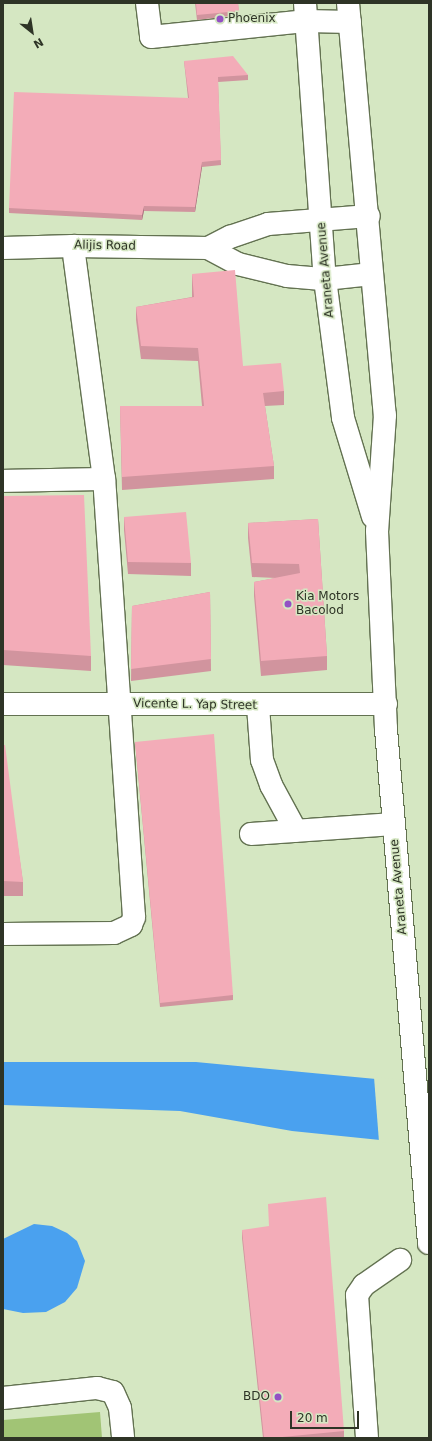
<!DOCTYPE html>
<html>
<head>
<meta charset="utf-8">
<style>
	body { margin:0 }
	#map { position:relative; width:432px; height:1441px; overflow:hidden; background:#d5e7c2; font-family:"DejaVu Sans",sans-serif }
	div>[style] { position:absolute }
	.green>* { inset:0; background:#a1c475 }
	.water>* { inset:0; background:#4aa1ef }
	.pier>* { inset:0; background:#d5e7c2 }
	.roads { filter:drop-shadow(1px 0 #637251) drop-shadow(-1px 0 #637251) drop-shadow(0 1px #637251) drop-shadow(0 -1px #637251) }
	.minor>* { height:22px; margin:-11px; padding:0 11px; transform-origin:11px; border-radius:11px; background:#fff }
	.major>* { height:22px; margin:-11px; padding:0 11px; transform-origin:11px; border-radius:11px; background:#fff }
	.wall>* { inset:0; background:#d1949e }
	.shaded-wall>* { inset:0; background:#aa7881 }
	.building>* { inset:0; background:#f3acb8 }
	.dots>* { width:11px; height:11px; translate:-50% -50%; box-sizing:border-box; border:2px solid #d5e7c2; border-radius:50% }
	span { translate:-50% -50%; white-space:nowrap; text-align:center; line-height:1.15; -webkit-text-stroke:3px #d5e7c2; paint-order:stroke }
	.poi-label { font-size:12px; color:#2e3426 }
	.left { translate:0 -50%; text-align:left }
	.right { translate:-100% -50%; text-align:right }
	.street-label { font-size:12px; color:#2e3426 }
	.frame { position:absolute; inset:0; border:4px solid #2e3426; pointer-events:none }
	.north { position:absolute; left:12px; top:12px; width:40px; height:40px; -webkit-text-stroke:3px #d5e7c2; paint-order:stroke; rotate:150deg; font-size:11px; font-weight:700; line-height:16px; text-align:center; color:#2e3426 }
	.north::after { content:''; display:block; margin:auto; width:14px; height:18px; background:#2e3426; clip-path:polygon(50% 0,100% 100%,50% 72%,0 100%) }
	.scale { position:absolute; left:290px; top:1411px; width:69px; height:18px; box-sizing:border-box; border:2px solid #2e3426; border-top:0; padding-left:5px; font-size:12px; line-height:14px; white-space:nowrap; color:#2e3426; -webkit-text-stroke:3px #d5e7c2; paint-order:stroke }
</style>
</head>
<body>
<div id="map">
	<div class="green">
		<i style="clip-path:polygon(100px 1412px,102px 1438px,3px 1438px,3px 1420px)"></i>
	</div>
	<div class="water">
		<i style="clip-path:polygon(3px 1062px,196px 1062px,429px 1084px,429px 1145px,292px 1131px,180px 1111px,3px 1105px)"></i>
		<i style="clip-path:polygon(34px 1224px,52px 1226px,67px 1233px,77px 1241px,85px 1261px,77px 1288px,65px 1302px,46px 1312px,23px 1313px,3px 1309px,3px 1239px)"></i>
	</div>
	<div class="pier">
		<i style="clip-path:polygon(374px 1077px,429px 1082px,429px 1147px,379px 1142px)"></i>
	</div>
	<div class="roads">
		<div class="minor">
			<i style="left:147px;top:3px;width:34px;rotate:83deg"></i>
			<i style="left:151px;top:37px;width:157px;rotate:-5.9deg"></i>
			<i style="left:307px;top:21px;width:43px;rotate:1.3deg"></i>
			<i style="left:3px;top:481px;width:101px;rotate:-1.1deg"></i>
			<i style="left:3px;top:704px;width:383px"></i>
			<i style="left:258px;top:706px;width:54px;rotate:85.8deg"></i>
			<i style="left:262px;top:760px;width:27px;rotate:70deg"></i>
			<i style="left:271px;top:785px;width:52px;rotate:61.5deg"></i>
			<i style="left:251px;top:834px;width:143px;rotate:-4deg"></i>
			<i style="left:3px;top:934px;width:111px;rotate:-0.5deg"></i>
			<i style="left:114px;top:933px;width:19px;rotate:-25deg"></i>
			<i style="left:131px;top:925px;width:9px;rotate:-69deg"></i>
			<i style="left:134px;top:917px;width:439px;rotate:-93.9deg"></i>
			<i style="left:104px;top:479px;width:235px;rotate:-97.6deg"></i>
			<i style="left:3px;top:1398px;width:95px;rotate:-6.1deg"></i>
			<i style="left:97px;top:1388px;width:16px;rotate:14deg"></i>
			<i style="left:113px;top:1392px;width:17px;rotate:66deg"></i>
			<i style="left:120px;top:1408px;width:30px;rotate:84deg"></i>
			<i style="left:367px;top:1438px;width:143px;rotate:-94deg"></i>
			<i style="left:357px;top:1295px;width:12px;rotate:-55deg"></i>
			<i style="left:364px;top:1285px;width:44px;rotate:-34.8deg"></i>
		</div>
		<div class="major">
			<i style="left:305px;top:3px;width:277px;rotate:85.9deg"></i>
			<i style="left:325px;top:279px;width:140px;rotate:82.6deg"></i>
			<i style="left:343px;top:418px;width:103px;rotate:73.1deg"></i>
			<i style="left:348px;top:3px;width:414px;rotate:84.9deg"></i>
			<i style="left:385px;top:415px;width:116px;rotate:93.9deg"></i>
			<i style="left:377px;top:531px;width:198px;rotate:87.4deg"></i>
			<i style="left:386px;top:729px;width:516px;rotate:85.22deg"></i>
			<i style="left:3px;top:248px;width:70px;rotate:-1.6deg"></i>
			<i style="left:73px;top:246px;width:135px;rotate:0.8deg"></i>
			<i style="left:208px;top:248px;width:34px;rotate:28deg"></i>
			<i style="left:238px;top:264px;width:50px;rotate:13.8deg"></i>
			<i style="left:287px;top:276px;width:38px;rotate:5deg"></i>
			<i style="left:325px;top:279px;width:47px;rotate:-6.1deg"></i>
			<i style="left:208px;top:248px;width:25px;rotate:-27deg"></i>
			<i style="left:230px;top:237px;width:40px;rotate:-18.9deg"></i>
			<i style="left:268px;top:224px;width:101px;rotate:-4.5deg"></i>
		</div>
	</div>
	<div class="wall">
		<i style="clip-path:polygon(195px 3px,238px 3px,239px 15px,197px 20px)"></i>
		<i style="clip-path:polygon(184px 61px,248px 75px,248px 80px,218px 82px,221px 165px,202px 167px,195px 212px,144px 211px,142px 220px,9px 213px,9px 208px,188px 98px)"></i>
		<i style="clip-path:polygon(192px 274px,243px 366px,284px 391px,284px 405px,265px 406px,274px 466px,274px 479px,122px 490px,120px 406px,202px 406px,198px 361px,141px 359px,136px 320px,136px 307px,192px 297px)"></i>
		<i style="clip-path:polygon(3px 496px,91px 656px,91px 671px,3px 665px)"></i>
		<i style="clip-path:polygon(124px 517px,191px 563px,191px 576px,128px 574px,124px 530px)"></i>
		<i style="clip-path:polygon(318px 519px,327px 656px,327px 670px,261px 676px,254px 596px,254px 582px,276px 578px,252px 577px,248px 538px,248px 523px)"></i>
		<i style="clip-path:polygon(210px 592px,211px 671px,131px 681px,132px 606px)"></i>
		<i style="clip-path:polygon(135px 742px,233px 995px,233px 1000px,160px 1007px)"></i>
		<i style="clip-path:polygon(3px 745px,23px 882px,23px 896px,3px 896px)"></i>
		<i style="clip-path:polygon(242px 1230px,344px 1431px,344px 1438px,263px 1438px,242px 1238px)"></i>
	</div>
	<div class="shaded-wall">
		<i style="clip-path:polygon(202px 162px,202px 167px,195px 212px,195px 207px)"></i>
		<i style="clip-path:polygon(144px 206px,144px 211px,142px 220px,142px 215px)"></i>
	</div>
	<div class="building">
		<i style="clip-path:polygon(196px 3px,238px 3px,239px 11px,197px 15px)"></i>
		<i style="clip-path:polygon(233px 56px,248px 75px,218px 77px,221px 160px,202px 162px,195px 207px,144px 206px,142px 215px,9px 208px,14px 92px,189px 98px,184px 61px)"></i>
		<i style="clip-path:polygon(235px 270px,243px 366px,281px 363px,284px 391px,263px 393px,274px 466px,122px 477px,120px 406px,204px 406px,198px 348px,141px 346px,136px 307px,194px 297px,192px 274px)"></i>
		<i style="clip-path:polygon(84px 495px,91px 656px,3px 650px,3px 496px)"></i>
		<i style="clip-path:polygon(186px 512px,191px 563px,128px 562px,124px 517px)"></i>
		<i style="clip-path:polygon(318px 519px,327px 656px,261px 661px,254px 582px,300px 573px,299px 564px,252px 563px,248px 523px)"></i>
		<i style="clip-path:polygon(210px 592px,211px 659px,131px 669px,132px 606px)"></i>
		<i style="clip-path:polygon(214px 734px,233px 995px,160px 1003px,135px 742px)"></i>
		<i style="clip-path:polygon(3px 745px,5px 745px,23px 882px,3px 881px)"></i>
		<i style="clip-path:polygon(326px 1197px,344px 1431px,272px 1438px,264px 1438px,242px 1230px,269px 1226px,268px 1204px)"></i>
	</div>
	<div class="dots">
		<i style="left:220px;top:19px;background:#9350c4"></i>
		<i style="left:288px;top:604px;background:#9350c4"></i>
		<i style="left:278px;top:1397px;background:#9350c4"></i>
	</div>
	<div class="poi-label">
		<span class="left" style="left:228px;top:19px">Phoenix</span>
		<span class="left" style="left:296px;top:604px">Kia Motors<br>Bacolod</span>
		<span class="right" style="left:270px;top:1397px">BDO</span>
	</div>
	<div class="street-label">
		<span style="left:105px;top:246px;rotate:1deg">Alijis Road</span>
		<span style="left:326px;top:270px;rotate:-95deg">Araneta Avenue</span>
		<span style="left:195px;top:705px;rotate:1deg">Vicente L. Yap Street</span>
		<span style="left:399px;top:887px;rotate:-95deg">Araneta Avenue</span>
	</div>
	<div class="frame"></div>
	<div class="north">N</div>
	<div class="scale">20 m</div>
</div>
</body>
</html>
